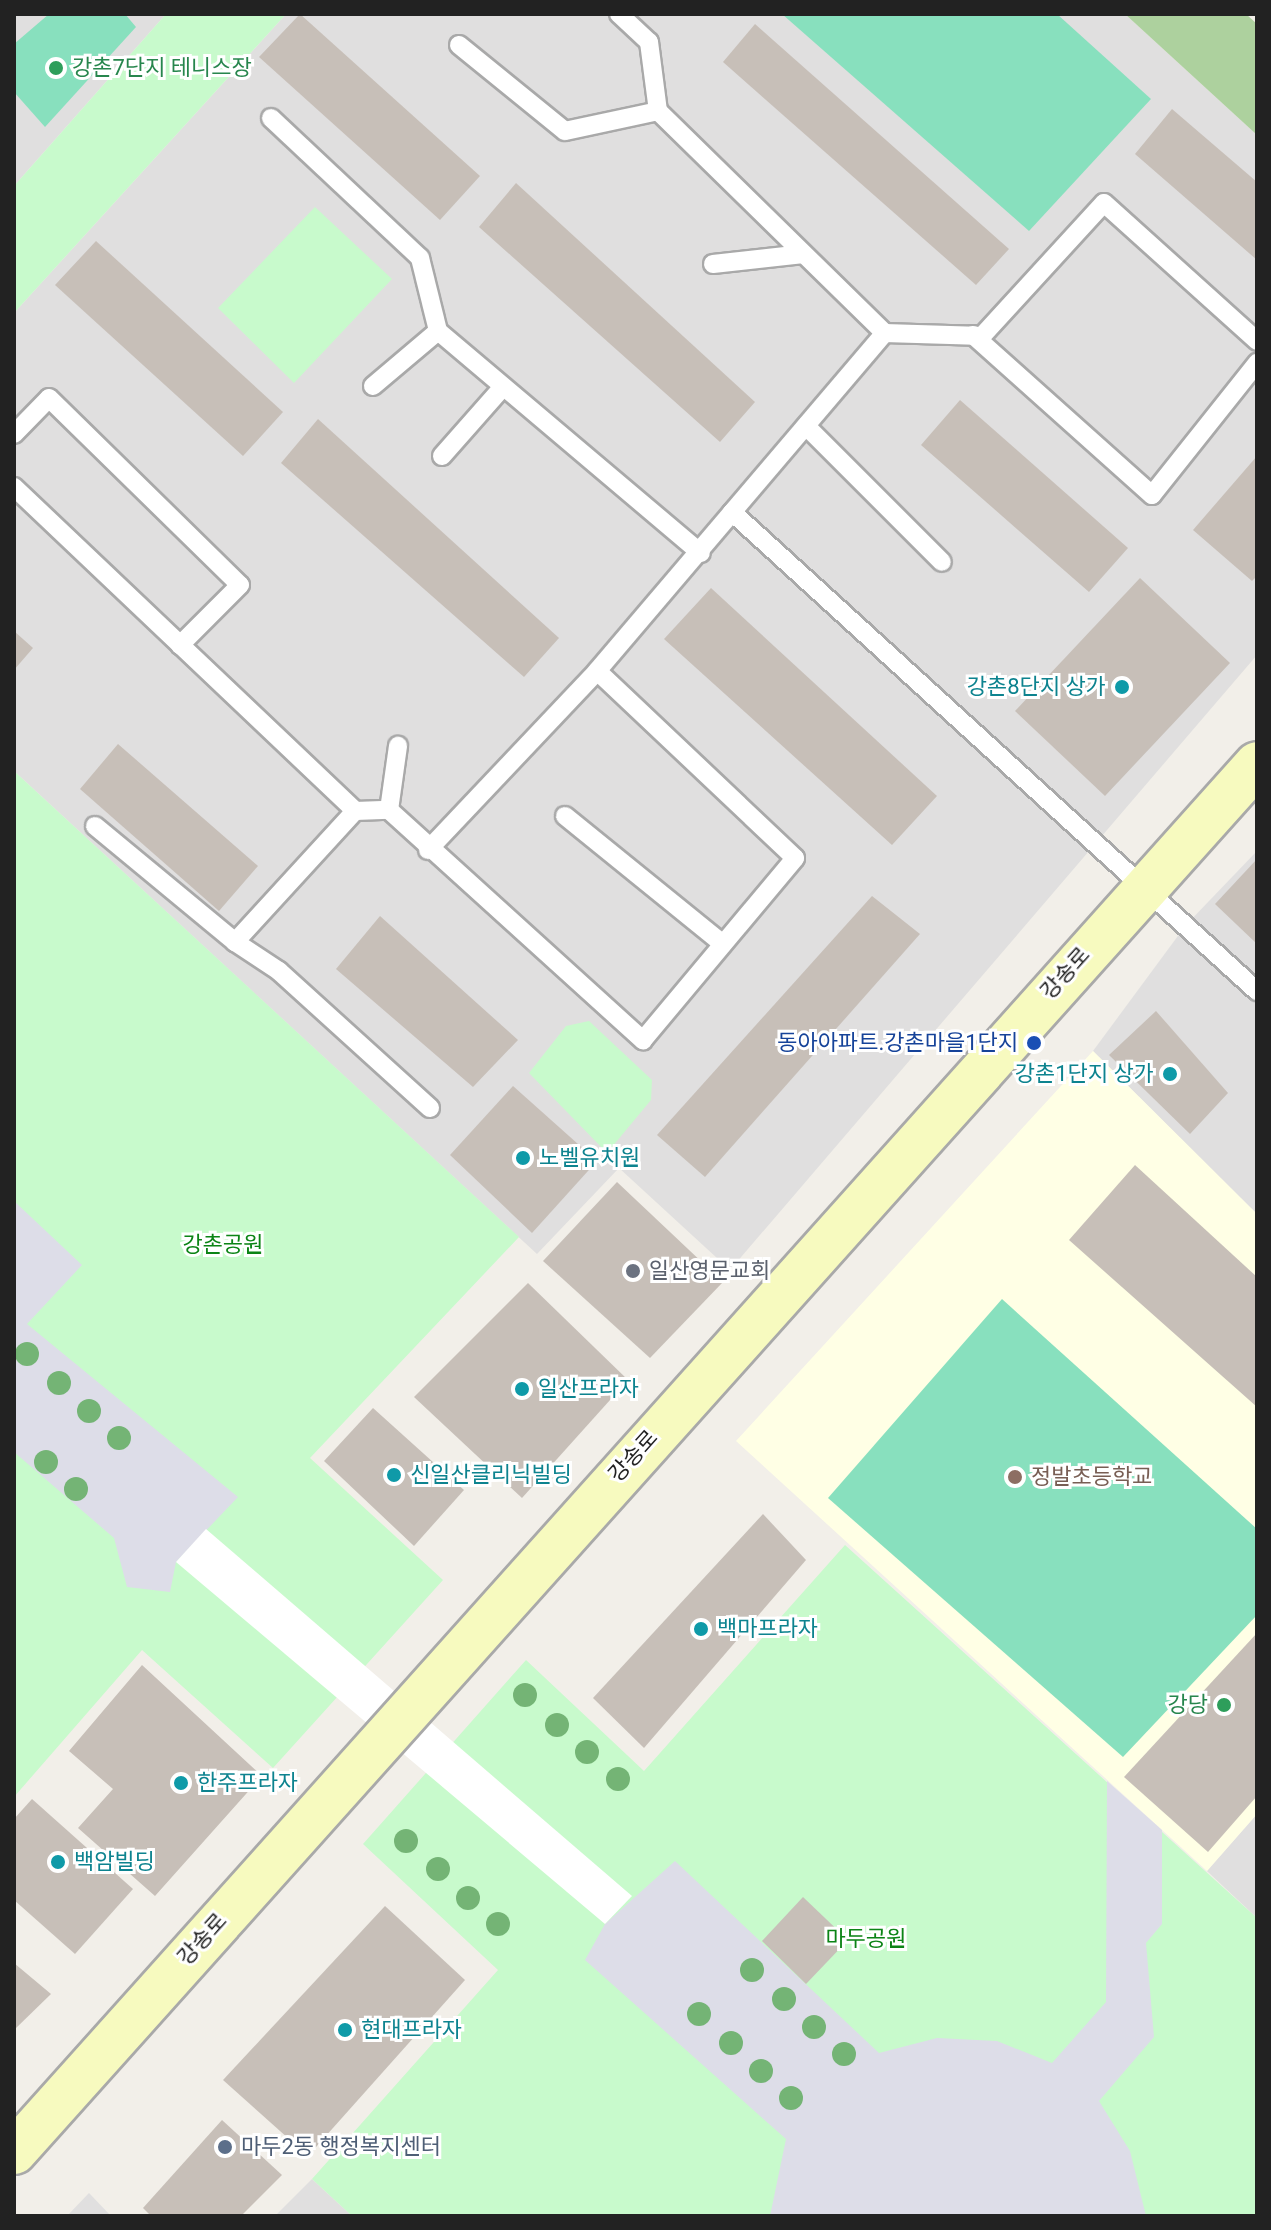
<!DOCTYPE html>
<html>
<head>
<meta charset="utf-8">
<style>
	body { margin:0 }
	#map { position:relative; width:1271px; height:2230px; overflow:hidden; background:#f2efe9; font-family:Roboto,"Noto Sans KR",sans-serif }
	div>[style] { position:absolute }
	.residential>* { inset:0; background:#e0dfdf }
	.education>* { inset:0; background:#ffffe5 }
	.forest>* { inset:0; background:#add19e }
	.park>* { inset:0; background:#c8facc }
	.pitch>* { inset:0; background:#88e0be }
	.plaza>* { inset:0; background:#dddde8 }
	.pier>* { inset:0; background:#fff }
	.building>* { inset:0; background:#c7bfb8 }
	.roads { filter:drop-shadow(2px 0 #a9a9a9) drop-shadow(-2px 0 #a9a9a9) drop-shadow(0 2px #a9a9a9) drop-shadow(0 -2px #a9a9a9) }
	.lane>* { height:18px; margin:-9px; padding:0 9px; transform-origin:9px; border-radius:9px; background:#fff }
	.secondary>* { height:44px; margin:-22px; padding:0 22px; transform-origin:22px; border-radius:22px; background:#f7fabf }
	.trees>* { width:24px; height:24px; margin:-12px; border-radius:50%; background:#74b475 }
	.dots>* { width:22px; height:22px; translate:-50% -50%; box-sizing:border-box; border:4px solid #fff; border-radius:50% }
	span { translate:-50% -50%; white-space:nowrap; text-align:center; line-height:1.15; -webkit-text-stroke:6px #fff; paint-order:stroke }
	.leisure-label { font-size:22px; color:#27864d }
	.left { translate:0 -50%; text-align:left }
	.right { translate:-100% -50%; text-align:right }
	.culture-label { font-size:22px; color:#0d838f }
	.street-label { font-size:22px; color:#222 }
	.transit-label { font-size:22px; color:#164399 }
	.park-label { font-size:22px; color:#0c8416 }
	.worship-label { font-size:22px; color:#5b616d }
	.education-label { font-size:22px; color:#785e54 }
	.service-label { font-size:22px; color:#4e5e75 }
	.frame { position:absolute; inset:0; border:16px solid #222; pointer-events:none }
</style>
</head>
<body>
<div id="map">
	<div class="residential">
		<i style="clip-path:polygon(14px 14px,166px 14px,14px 186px)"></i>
		<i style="clip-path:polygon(286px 14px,1125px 14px,1257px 135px,1257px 655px,730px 1270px,619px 1168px,537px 1254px,14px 771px,14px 313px)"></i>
		<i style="clip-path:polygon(1257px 851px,1257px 1214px,1093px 1051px,1186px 925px)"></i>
		<i style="clip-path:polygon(1257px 1814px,1257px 1918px,1207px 1871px)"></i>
		<i style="clip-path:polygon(312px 2179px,352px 2216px,275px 2216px)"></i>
		<i style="clip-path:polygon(89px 2193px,111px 2216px,67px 2216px)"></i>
	</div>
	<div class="education">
		<i style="clip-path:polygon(1093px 1051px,1257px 1214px,1257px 1814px,1207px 1871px,736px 1441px)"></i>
	</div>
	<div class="forest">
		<i style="clip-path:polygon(1125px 14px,1246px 14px,1257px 24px,1257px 135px)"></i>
	</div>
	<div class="park">
		<i style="clip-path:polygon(166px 14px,286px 14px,14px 313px,14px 186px)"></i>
		<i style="clip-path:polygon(315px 207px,392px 279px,294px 383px,218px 308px)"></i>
		<i style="clip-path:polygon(14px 771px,519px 1237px,310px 1458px,443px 1580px,273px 1768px,142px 1650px,14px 1797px)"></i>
		<i style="clip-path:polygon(589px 1021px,652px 1080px,651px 1100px,607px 1153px,529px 1073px,566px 1026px)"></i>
		<i style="clip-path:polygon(845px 1545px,1257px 1918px,1257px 2216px,352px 2216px,312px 2179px,498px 1970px,363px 1844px,526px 1660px,644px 1771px)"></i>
	</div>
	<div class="pitch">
		<i style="clip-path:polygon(49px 14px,125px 14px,136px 27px,45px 127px,14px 92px,14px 44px)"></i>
		<i style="clip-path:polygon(782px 14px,1057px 14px,1151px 99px,1029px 231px)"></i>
		<i style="clip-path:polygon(1002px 1299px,1257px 1529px,1257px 1615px,1123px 1757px,828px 1498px)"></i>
	</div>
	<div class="plaza">
		<i style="clip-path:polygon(14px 1201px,82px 1265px,27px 1324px,238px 1497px,176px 1562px,170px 1592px,127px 1587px,114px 1538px,14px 1452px)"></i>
		<i style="clip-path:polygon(1107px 1781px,1162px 1830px,1162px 1924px,1146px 1943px,1154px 2037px,1099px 2101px,1130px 2151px,1146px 2216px,770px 2216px,786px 2139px,585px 1960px,605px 1924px,675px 1861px,879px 2053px,937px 2038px,997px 2041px,1052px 2063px,1106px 2002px)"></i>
	</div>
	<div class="pier">
		<i style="clip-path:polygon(206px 1529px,632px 1896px,605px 1924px,176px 1562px)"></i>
	</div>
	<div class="building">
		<i style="clip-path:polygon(300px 14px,480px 176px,440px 220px,259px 57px)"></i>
		<i style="clip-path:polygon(755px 24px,1009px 249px,976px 285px,723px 62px)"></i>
		<i style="clip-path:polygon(1172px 109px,1257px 182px,1257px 260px,1135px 154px)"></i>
		<i style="clip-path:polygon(516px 183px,755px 402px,720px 442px,479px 227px)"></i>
		<i style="clip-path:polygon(96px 241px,283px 412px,243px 456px,55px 285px)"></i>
		<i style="clip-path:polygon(960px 400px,1128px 548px,1089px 592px,921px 445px)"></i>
		<i style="clip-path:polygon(318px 419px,559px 638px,524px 677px,281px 463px)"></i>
		<i style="clip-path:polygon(1257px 456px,1257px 576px,1252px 581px,1193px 530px)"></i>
		<i style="clip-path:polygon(1140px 578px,1230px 663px,1105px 796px,1015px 711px)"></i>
		<i style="clip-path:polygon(711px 588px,937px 796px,892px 845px,664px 639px)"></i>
		<i style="clip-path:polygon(14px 631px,33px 648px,14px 670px)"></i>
		<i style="clip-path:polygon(118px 744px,258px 866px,219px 911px,80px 789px)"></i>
		<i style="clip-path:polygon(1257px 859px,1257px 944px,1215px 904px)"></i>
		<i style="clip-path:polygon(872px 896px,920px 934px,705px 1177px,657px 1135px)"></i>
		<i style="clip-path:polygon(380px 916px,518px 1040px,473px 1087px,336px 969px)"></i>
		<i style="clip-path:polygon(1156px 1011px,1228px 1093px,1190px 1134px,1109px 1055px)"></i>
		<i style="clip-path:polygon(513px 1086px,597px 1161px,532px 1233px,450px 1155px)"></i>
		<i style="clip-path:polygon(1135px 1165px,1257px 1277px,1257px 1407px,1069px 1240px)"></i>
		<i style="clip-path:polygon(617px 1182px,723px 1282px,650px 1358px,543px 1261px)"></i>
		<i style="clip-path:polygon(528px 1283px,628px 1380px,522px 1498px,414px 1397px)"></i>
		<i style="clip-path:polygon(373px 1408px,464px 1490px,414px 1546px,324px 1461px)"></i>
		<i style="clip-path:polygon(763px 1514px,806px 1560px,644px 1748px,593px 1698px)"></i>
		<i style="clip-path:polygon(1257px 1633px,1257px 1796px,1208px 1852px,1124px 1777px)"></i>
		<i style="clip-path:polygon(142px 1665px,262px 1776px,155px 1896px,78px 1828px,113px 1789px,69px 1751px)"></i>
		<i style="clip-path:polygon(32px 1799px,133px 1889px,75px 1954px,14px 1900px,14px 1819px)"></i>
		<i style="clip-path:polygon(803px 1897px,848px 1940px,806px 1984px,762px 1941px)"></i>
		<i style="clip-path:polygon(385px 1906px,465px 1980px,308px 2156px,223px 2080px)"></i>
		<i style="clip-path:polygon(14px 1963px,51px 1994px,14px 2030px)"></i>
		<i style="clip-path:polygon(222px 2120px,282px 2175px,241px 2216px,151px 2216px,143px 2208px)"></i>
	</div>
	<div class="roads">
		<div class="lane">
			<i style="left:619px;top:14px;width:41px;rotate:43deg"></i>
			<i style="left:649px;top:42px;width:70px;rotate:82.6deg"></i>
			<i style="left:658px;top:111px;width:318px;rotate:44.4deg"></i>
			<i style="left:885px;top:333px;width:97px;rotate:1.8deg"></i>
			<i style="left:982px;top:336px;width:180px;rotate:-47.5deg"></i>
			<i style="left:1104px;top:203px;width:206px;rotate:42deg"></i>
			<i style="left:459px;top:45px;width:136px;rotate:39.1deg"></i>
			<i style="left:565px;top:131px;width:95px;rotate:-12.1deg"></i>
			<i style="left:271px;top:118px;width:204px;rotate:43.2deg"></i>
			<i style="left:420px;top:258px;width:75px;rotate:76.1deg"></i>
			<i style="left:438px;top:331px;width:344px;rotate:40.2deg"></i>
			<i style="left:713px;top:264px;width:91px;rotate:-6.3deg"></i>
			<i style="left:973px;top:335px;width:240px;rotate:41.8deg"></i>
			<i style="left:1152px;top:495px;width:169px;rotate:-51.5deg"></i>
			<i style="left:373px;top:386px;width:85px;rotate:-40.2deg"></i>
			<i style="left:806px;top:426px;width:192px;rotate:45deg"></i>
			<i style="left:14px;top:434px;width:50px;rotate:-45.8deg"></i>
			<i style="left:49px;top:398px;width:267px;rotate:44.4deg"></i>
			<i style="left:240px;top:585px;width:85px;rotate:135deg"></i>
			<i style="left:442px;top:456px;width:91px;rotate:-48.6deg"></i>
			<i style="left:14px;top:487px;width:470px;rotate:43.5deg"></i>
			<i style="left:732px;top:512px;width:711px;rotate:42.38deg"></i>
			<i style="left:389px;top:810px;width:65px;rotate:-82deg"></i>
			<i style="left:565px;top:816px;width:203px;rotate:39deg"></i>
			<i style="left:95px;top:826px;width:182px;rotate:39.6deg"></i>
			<i style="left:428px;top:850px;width:246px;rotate:-46.6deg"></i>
			<i style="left:597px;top:671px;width:444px;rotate:-49.6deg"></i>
			<i style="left:430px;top:1108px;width:204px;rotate:-137.8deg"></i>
			<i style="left:279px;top:971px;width:53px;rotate:-146.6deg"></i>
			<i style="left:235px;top:942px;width:178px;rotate:-47.5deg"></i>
			<i style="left:355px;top:811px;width:34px;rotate:-2deg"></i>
			<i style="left:389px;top:810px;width:343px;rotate:42.2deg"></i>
			<i style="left:643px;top:1040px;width:237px;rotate:-50.1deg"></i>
			<i style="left:795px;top:858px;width:272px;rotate:-136.6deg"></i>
		</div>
		<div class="secondary">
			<i style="left:14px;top:2152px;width:1863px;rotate:-48.15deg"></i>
		</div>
	</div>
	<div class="trees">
		<i style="left:27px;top:1354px"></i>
		<i style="left:59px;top:1383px"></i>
		<i style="left:89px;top:1411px"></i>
		<i style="left:119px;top:1438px"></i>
		<i style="left:46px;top:1462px"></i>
		<i style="left:76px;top:1489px"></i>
		<i style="left:525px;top:1695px"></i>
		<i style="left:557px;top:1725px"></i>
		<i style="left:587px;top:1752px"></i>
		<i style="left:618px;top:1779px"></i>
		<i style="left:406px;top:1841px"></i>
		<i style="left:438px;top:1869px"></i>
		<i style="left:468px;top:1898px"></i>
		<i style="left:498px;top:1924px"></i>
		<i style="left:752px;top:1970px"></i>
		<i style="left:784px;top:1999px"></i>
		<i style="left:699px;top:2014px"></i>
		<i style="left:814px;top:2027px"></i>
		<i style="left:731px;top:2043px"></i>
		<i style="left:844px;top:2054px"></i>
		<i style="left:761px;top:2071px"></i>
		<i style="left:791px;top:2098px"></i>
	</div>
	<div class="dots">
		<i style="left:56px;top:68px;background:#2e9e5b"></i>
		<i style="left:1122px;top:687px;background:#0f9aa8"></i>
		<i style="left:1034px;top:1043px;background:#1a4fb4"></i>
		<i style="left:1170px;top:1074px;background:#0f9aa8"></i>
		<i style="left:523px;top:1158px;background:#0f9aa8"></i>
		<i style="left:633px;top:1271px;background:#6b7280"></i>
		<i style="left:522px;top:1389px;background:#0f9aa8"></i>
		<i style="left:394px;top:1475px;background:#0f9aa8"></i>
		<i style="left:1015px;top:1477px;background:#8d6e63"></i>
		<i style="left:701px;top:1629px;background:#0f9aa8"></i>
		<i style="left:1224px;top:1705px;background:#2e9e5b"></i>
		<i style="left:181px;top:1783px;background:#0f9aa8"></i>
		<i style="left:58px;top:1862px;background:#0f9aa8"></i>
		<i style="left:345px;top:2030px;background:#0f9aa8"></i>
		<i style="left:225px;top:2147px;background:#5c6f8a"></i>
	</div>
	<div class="leisure-label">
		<span class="left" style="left:72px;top:68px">강촌7단지 테니스장</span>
		<span class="right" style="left:1208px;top:1705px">강당</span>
	</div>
	<div class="culture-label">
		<span class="right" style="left:1106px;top:687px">강촌8단지 상가</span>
		<span class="right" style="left:1154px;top:1074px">강촌1단지 상가</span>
		<span class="left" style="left:539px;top:1158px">노벨유치원</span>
		<span class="left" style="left:538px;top:1389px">일산프라자</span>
		<span class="left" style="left:410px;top:1475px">신일산클리닉빌딩</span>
		<span class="left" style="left:717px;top:1629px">백마프라자</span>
		<span class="left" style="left:197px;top:1783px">한주프라자</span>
		<span class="left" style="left:74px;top:1862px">백암빌딩</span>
		<span class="left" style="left:361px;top:2030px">현대프라자</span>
	</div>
	<div class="street-label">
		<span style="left:1065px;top:973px;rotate:-48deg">강송로</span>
		<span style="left:633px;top:1456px;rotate:-48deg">강송로</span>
		<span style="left:202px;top:1939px;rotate:-48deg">강송로</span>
	</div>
	<div class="transit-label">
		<span class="right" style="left:1018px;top:1043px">동아아파트.강촌마을1단지</span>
	</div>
	<div class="park-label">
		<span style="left:223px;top:1245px">강촌공원</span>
		<span style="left:866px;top:1939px">마두공원</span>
	</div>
	<div class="worship-label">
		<span class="left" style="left:649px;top:1271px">일산영문교회</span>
	</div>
	<div class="education-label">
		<span class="left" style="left:1031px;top:1477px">정발초등학교</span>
	</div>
	<div class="service-label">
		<span class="left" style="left:241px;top:2147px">마두2동 행정복지센터</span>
	</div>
	<div class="frame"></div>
</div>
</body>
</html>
